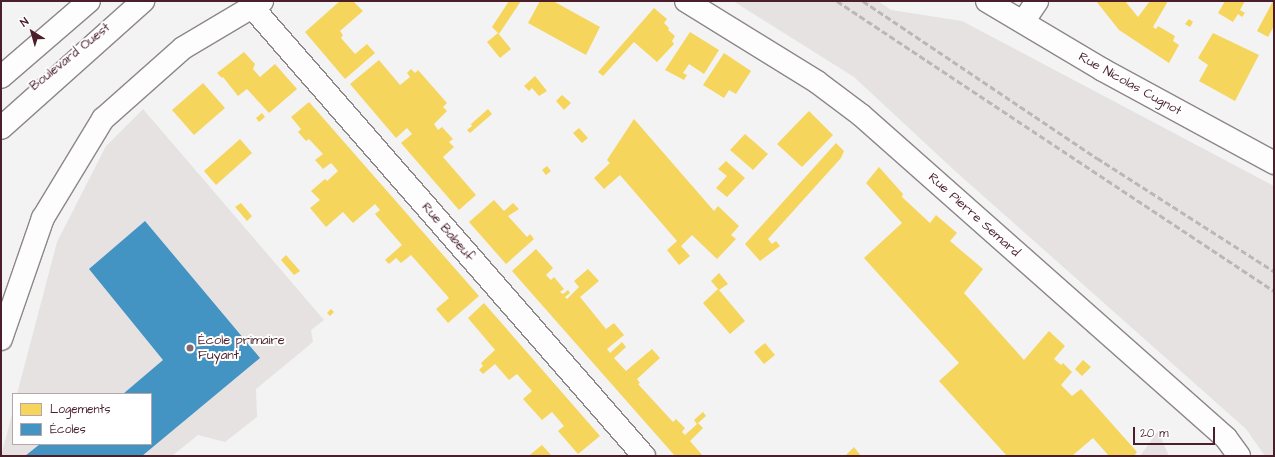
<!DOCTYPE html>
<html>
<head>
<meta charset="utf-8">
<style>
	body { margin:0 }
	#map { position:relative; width:1275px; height:457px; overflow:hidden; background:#f3f3f3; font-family:"Architects Daughter",sans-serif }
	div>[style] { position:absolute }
	.built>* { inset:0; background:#e6e2e2 }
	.green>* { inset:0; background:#e6e1e2 }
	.homes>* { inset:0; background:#f6d55c }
	.schools>* { inset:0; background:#4393c3 }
	.roads { filter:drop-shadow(1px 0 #8e8688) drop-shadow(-1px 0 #8e8688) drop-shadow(0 1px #8e8688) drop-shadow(0 -1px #8e8688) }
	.street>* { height:22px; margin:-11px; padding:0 11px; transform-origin:11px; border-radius:11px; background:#fdfdfd }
	.secondary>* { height:22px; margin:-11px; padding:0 11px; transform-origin:11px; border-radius:11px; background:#fdfdfd }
	.primary>* { height:22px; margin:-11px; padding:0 11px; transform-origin:11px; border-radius:11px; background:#fdfdfd }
	.rail>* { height:3px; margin-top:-1.5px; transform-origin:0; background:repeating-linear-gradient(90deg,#bbb6b8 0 6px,transparent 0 9px) }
	.dots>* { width:11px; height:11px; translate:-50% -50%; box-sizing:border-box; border:2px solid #fff; border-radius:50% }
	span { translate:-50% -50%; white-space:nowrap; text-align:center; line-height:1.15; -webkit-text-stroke:4px #fff; paint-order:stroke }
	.street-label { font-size:13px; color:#4a1f2b }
	.poi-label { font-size:13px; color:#4a1f2b }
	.left { translate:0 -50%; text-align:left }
	.frame { position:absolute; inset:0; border:2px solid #4a1f2b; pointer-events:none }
	.legend { position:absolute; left:12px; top:393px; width:140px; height:52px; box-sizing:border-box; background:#fff; border:1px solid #b7a5aa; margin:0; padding:5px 7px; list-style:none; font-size:12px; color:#4a1f2b }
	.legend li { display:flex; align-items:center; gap:8px; height:20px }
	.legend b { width:20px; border:1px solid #b7a5aa }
	.north { position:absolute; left:12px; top:12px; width:40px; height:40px; -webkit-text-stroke:3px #fff; paint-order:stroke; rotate:323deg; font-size:11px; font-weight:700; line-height:16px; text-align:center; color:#4a1f2b }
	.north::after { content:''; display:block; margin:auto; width:14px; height:18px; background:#4a1f2b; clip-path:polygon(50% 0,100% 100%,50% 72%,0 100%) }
	.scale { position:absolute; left:1133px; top:427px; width:82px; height:18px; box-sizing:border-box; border:2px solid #4a1f2b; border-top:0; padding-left:5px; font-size:12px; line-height:14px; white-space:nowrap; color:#4a1f2b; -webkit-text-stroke:3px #fff; paint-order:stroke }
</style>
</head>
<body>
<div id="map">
	<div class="built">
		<i style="clip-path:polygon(733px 1px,878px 1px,891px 10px,962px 21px,1274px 186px,1274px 456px,1265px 456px,1246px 429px,955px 171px,854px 77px)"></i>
		<i style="clip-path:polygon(143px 109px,324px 320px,311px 330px,313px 342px,256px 389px,257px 417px,225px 442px,198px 435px,172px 456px,1px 456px,13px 411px,13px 444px,151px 444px,151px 394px,17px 394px,57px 242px,106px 146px)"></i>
	</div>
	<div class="green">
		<i style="clip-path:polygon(1158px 431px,1169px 456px,1140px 456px)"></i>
	</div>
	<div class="homes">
		<i style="clip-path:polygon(340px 1px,353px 1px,363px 11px,340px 31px,343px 35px,341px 38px,355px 54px,367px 44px,375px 53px,345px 79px,305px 32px)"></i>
		<i style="clip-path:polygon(509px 1px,521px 1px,499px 34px,492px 27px)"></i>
		<i style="clip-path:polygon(540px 1px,553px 1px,600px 27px,586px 55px,528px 23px)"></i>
		<i style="clip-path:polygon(1096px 1px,1125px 1px,1138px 17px,1150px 1px,1168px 1px,1153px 27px,1156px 29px,1158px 26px,1175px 36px,1173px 41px,1179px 45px,1169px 63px,1119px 30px)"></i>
		<i style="clip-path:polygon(1225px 1px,1245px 1px,1240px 10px,1245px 13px,1242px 17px,1238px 14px,1233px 22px,1218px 13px)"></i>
		<i style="clip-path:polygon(1273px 1px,1274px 26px,1268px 37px,1257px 31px)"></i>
		<i style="clip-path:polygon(654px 8px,667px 19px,664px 23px,669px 28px,668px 30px,675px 36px,672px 41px,674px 44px,657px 62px,634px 42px,603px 76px,598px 72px)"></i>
		<i style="clip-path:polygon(1189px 19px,1193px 22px,1190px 27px,1185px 24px)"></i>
		<i style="clip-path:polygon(690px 32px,719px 50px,704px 74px,689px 64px,683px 73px,687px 75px,684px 80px,665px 70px)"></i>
		<i style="clip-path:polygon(498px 33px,511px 49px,500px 58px,487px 42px)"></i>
		<i style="clip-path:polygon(1213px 33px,1259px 55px,1235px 101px,1199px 81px,1208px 65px,1198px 58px)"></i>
		<i style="clip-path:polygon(244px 52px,255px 64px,253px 69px,260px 77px,275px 64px,297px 89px,269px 113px,247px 89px,238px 96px,223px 77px,222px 78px,217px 73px)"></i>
		<i style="clip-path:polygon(724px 53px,751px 71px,736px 94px,729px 90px,724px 98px,703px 85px)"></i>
		<i style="clip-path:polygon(379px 60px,400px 85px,410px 77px,407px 73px,411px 69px,415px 73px,418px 70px,447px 103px,443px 107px,447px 111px,434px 124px,438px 130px,442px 127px,453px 139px,449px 142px,454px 147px,443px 157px,476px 195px,459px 210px,401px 143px,412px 134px,407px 128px,396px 138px,350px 84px)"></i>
		<i style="clip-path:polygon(535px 76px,547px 91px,539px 96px,532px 88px,529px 91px,524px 86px)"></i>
		<i style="clip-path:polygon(203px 83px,225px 108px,194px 135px,172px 110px)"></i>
		<i style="clip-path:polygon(562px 95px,571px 103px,564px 110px,556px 101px)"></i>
		<i style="clip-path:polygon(309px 102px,479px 296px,448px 323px,436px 309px,449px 298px,411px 255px,401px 263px,396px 258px,389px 264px,385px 260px,402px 245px,375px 214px,380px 210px,375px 204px,353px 223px,343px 212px,326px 227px,310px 208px,320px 200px,311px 191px,325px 179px,327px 181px,338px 171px,331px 163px,323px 169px,315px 160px,323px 154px,309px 139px,306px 141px,298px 132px,301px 129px,291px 117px)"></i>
		<i style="clip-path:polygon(488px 109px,492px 114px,470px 133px,467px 130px,472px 126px,471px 124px)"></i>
		<i style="clip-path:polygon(809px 111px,833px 135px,802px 167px,777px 144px)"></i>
		<i style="clip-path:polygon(262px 113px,265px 117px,259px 122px,256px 118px)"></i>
		<i style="clip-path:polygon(634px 119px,714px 211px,718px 206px,739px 226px,731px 235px,736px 239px,717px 259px,692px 235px,681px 246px,690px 256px,679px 265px,667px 250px,677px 241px,620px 175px,604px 189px,594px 178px,610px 163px,607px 160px)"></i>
		<i style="clip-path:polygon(579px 128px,588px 138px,582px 143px,573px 133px)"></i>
		<i style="clip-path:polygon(745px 134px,768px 154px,753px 170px,730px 150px)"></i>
		<i style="clip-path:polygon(240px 139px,252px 153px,216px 185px,204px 171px)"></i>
		<i style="clip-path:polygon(836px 143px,844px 151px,841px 158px,768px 239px,772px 244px,776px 241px,780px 246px,760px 261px,745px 244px)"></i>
		<i style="clip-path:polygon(726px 161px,745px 178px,727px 197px,716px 188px,727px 176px,718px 169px)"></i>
		<i style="clip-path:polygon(547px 166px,551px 171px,546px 175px,542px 170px)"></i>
		<i style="clip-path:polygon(879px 167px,903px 194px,902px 197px,930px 223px,936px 215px,957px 233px,950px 241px,983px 269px,964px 293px,1024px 360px,1049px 331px,1065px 346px,1054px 359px,1061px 365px,1063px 363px,1072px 372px,1061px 385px,1072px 396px,1081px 389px,1137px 452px,1134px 456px,1109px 456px,1093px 438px,1072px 456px,1007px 456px,939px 381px,959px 363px,864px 258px,902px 223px,866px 183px)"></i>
		<i style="clip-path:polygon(494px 200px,504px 211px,513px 203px,519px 209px,508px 216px,527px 237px,530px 234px,534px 239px,506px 264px,469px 222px)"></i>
		<i style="clip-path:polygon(241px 203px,252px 216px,247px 221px,235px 207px)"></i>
		<i style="clip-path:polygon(536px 249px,553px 268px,546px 275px,551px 280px,554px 277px,564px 289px,560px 292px,563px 294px,568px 290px,570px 293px,565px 297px,567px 299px,579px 287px,574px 281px,588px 269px,599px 281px,580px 297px,606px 329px,614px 323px,624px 335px,607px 349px,610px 353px,622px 342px,626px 347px,614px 358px,626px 371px,652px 349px,660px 358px,637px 379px,640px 383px,638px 384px,673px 422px,676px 419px,685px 428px,682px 432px,685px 435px,697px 424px,694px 420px,703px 412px,706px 416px,698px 423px,703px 428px,690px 441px,703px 456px,675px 456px,512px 271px)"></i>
		<i style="clip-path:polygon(286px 255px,300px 271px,294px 275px,281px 260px)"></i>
		<i style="clip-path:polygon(719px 273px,728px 284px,719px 290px,745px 321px,730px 334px,703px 303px,718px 289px,711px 281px)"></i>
		<i style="clip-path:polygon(484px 303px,600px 436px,578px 454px,558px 431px,564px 426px,552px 412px,542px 420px,523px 399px,532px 391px,517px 374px,509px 380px,495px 364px,483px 374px,479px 370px,483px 366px,481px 363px,495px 350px,468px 318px)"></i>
		<i style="clip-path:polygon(331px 309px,334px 312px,330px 316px,327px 313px)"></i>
		<i style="clip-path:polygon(765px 343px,775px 355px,764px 364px,754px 352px)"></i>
		<i style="clip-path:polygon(1083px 360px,1091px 367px,1082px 376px,1075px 369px)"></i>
		<i style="clip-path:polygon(542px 445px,552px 456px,529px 456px,531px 454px)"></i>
		<i style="clip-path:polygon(854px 447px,861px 456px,845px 456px)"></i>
	</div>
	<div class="schools">
		<i style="clip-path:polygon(145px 221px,260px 358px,142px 456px,25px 456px,40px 444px,151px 444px,151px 394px,123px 394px,163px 360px,89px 269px)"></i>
	</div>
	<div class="roads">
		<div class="street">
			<i style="left:686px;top:1px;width:154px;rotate:31.7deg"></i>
			<i style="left:817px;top:82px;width:55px;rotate:36.9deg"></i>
			<i style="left:861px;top:115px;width:487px;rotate:41.5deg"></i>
			<i style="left:1226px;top:438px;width:22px;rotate:54deg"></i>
			<i style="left:252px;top:7px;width:596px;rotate:48.88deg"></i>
			<i style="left:1023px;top:22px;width:25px;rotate:-56deg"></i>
			<i style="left:1px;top:339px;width:128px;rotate:-70.9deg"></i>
			<i style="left:43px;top:218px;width:116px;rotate:-58.8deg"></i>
			<i style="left:103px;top:119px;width:107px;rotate:-41.6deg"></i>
			<i style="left:183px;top:48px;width:92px;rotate:-30.7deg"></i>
		</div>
		<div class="secondary">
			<i style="left:987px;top:1px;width:135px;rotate:30.7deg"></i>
			<i style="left:1103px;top:70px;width:195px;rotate:28.5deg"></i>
		</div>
		<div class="primary">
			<i style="left:1px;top:77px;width:116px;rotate:-40.8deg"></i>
			<i style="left:1px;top:128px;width:191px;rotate:-41.8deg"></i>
		</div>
	</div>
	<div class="rail">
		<i style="left:837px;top:1px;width:524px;rotate:33.57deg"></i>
		<i style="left:863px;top:1px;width:282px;rotate:33.9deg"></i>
		<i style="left:1097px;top:158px;width:210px;rotate:32.6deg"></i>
	</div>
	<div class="dots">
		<i style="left:190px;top:348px;background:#856971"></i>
	</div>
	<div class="street-label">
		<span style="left:70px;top:57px;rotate:-39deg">Boulevard Ouest</span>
		<span style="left:1130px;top:84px;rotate:29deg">Rue Nicolas Cugnot</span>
		<span style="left:974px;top:215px;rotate:42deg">Rue Pierre Semard</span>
		<span style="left:448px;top:232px;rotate:49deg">Rue Babeuf</span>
	</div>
	<div class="poi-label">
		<span class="left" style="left:198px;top:348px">École primaire<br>Fuyant</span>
	</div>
	<div class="frame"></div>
	<ul class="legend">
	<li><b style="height:11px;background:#f6d55c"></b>Logements</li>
	<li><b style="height:11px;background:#4393c3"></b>Écoles</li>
	</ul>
	<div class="north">N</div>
	<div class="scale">20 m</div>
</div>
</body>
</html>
